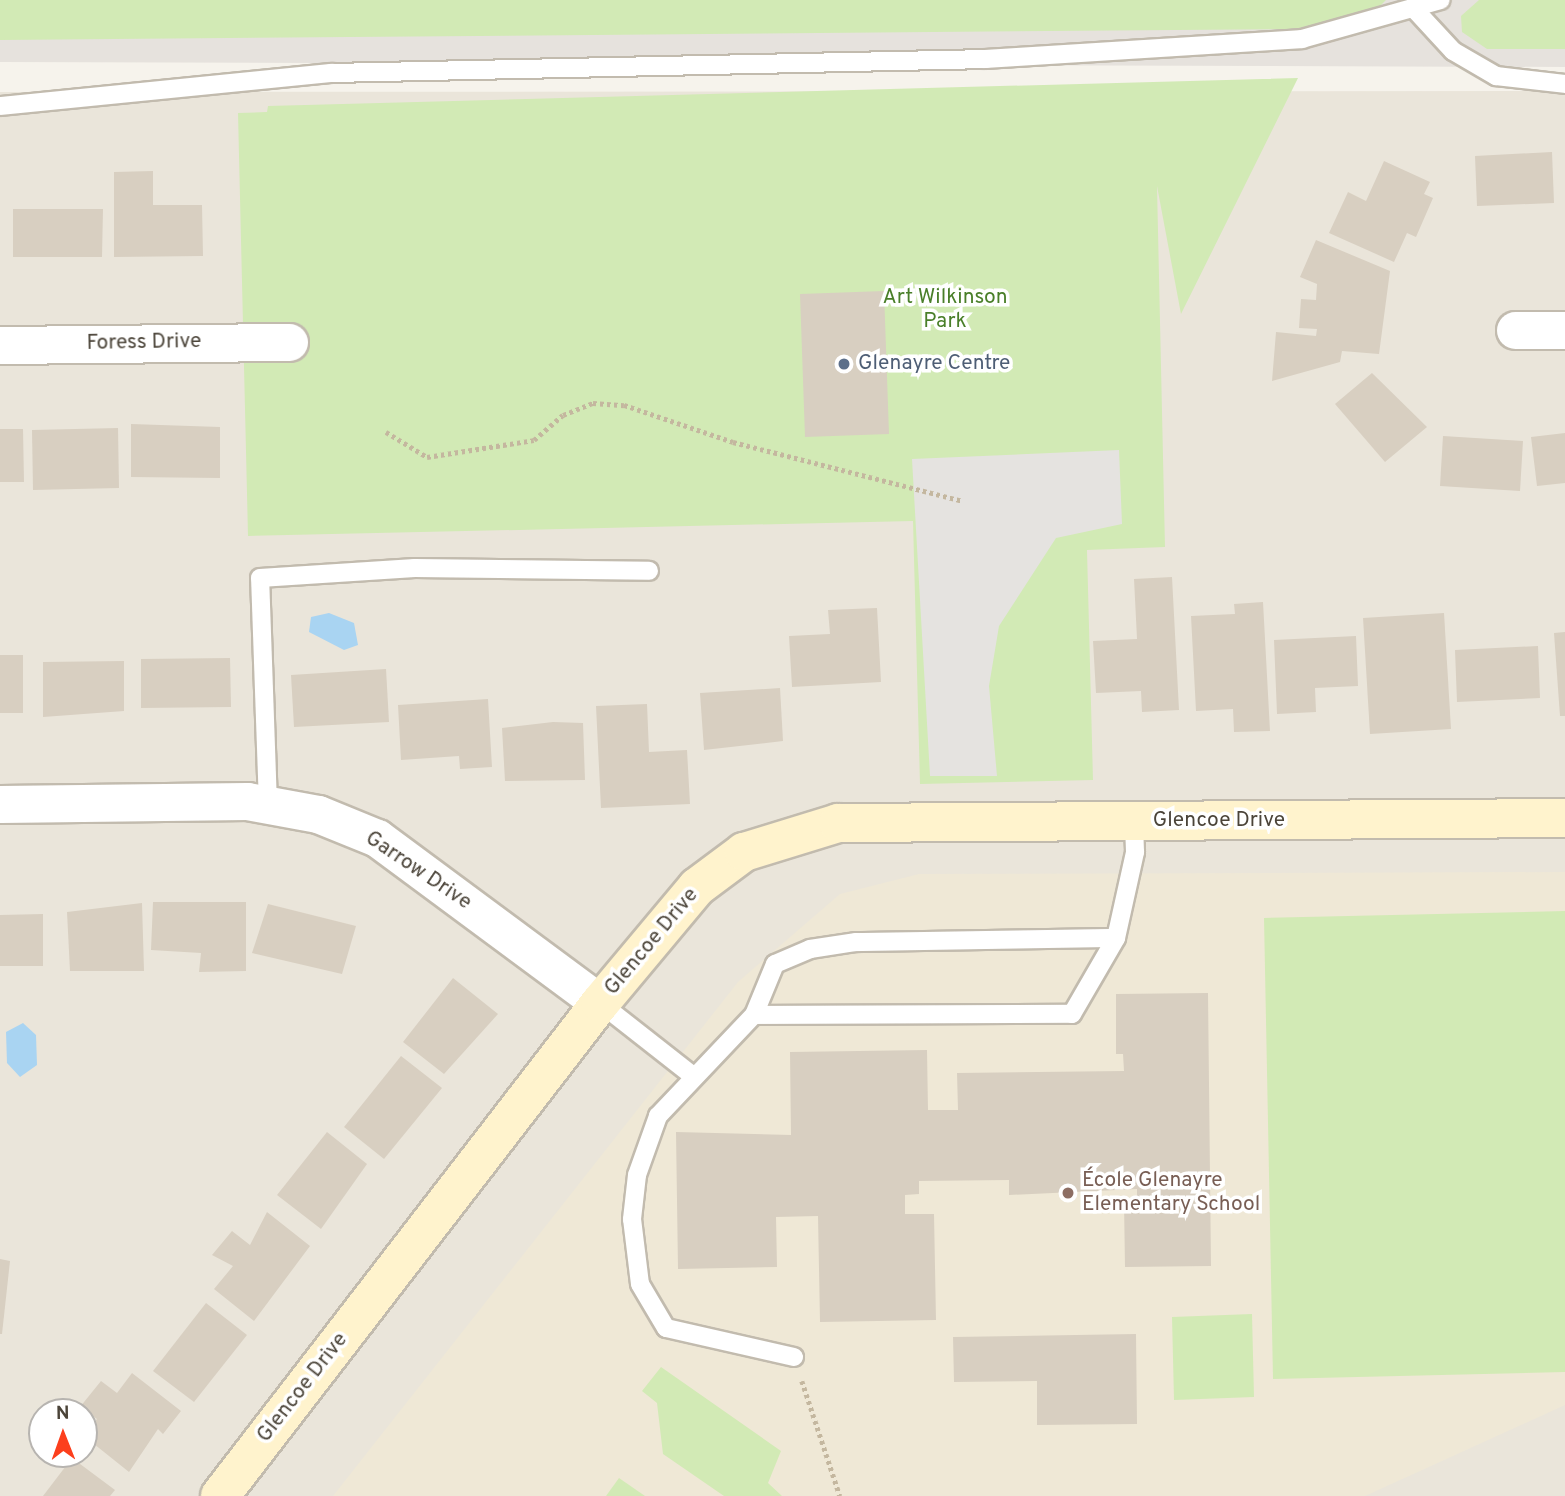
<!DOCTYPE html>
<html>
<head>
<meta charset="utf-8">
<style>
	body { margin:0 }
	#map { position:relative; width:1565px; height:1496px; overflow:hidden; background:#f6f3ec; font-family:Overpass,sans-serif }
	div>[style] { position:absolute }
	.residential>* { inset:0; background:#eae5da }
	.industrial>* { inset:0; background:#e6e2dd }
	.education>* { inset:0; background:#efe8d6 }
	.green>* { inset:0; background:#d2eab5 }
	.parking>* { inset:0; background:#e5e3e0 }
	.water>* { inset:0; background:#a9d4f2 }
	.building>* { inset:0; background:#d8cfc1 }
	.path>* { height:4.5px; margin-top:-2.25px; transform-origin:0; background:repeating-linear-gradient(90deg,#c4b79f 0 3.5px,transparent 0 7px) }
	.roads { filter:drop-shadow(2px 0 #c2bbae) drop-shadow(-2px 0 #c2bbae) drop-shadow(0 2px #c2bbae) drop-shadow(0 -2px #c2bbae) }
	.lane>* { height:18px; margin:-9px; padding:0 9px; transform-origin:9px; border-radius:9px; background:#fff }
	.street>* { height:37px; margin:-18.5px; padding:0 18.5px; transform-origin:18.5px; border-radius:18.5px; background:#fff }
	.secondary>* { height:38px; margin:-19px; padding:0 19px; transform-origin:19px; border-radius:19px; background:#fff3cd }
	.dots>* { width:19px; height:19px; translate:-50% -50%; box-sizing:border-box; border:4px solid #fff; border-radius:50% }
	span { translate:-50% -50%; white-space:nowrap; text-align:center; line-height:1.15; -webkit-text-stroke:7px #fff; paint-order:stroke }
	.park-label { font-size:21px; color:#4a7f2a }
	.street-label { font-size:21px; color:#4b4439 }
	.service-label { font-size:21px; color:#4e5e75 }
	.left { translate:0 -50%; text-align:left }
	.education-label { font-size:21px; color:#785e54 }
	.north { position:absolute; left:28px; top:1398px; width:70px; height:70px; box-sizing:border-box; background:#fff; border:2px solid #b7b4b0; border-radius:50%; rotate:359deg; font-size:19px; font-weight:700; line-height:28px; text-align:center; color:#4b4439 }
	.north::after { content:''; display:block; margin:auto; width:24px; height:32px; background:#fc3f1d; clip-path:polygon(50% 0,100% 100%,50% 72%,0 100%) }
</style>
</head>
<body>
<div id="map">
	<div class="residential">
		<i style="clip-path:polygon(evenodd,1565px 91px,1565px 1496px,0 1496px,0 92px,1565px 91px,42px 1412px,84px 1412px,84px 1454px,42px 1454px,42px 1412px)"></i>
	</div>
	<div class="industrial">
		<i style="clip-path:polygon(0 0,1565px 0,1565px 67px,0 62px)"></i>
	</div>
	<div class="education">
		<i style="clip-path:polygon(1565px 872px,1565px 1405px,1365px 1496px,333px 1496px,738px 982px,840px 894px,919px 874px)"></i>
	</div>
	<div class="green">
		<i style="clip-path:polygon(0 0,1386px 0,1374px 12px,1295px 29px,0 40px)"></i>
		<i style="clip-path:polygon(1479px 0,1565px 0,1565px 49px,1487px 49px,1462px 32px,1461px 16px)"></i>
		<i style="clip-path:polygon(1298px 78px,1181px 314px,1157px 186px,1165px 547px,1087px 550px,1093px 780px,920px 784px,913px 521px,248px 536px,238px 113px,267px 112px,268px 106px)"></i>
		<i style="clip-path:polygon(1565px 911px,1565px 1372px,1273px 1379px,1264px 918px)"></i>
		<i style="clip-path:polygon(1252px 1314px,1254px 1397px,1174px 1400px,1172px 1317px)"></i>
		<i style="clip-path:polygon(661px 1367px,781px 1451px,768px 1483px,782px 1496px,724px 1496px,663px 1454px,657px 1403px,642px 1391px)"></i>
		<i style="clip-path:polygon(619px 1478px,645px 1496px,606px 1496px)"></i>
	</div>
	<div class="parking">
		<i style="clip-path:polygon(1119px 450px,1122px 524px,1056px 538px,999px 626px,989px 686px,997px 776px,930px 776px,912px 459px)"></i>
	</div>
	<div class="water">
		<i style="clip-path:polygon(329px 613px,354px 623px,358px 645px,344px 650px,309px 632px,311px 617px)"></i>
		<i style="clip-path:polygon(23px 1023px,36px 1035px,37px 1065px,20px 1077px,7px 1063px,6px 1032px)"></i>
	</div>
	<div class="building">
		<i style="clip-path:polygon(1552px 152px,1554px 203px,1477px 206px,1475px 156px)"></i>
		<i style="clip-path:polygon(1384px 161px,1430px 182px,1424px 194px,1433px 198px,1416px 237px,1407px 233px,1394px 262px,1329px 233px,1348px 192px,1366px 201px)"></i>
		<i style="clip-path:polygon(153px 171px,153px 205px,202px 205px,203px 256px,114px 257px,114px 172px)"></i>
		<i style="clip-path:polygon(13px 209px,103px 209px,102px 257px,13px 257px)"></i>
		<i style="clip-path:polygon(1316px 240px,1390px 271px,1379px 354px,1342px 351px,1340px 362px,1272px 381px,1276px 332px,1316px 336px,1317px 329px,1299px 328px,1301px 299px,1316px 300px,1317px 284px,1300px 277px)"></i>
		<i style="clip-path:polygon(884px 291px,889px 434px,805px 437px,800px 294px)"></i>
		<i style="clip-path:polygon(1372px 373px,1427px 427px,1385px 462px,1335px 404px)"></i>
		<i style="clip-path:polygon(131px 424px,220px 427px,220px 478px,131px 477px)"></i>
		<i style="clip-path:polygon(118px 428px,119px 488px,33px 490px,32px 430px)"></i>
		<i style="clip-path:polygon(0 429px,23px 429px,24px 482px,0 482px)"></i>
		<i style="clip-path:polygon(1565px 433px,1565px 483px,1537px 486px,1531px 437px)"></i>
		<i style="clip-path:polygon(1443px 436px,1523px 441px,1520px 491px,1440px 486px)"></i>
		<i style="clip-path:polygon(1172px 577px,1179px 710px,1142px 712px,1141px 691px,1096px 693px,1093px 641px,1137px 639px,1134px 579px)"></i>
		<i style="clip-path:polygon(1263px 602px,1270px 731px,1234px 732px,1233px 709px,1196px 711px,1191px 616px,1235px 614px,1234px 604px)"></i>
		<i style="clip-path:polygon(877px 608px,881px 682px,792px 687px,789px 636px,830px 634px,828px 610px)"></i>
		<i style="clip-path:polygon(1444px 613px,1451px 729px,1370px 734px,1363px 618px)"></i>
		<i style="clip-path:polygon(1565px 632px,1565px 716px,1560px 716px,1554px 633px)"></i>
		<i style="clip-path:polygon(1356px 636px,1358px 686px,1315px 688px,1316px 712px,1277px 714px,1274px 640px)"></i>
		<i style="clip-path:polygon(1538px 646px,1540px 698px,1457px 702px,1455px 650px)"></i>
		<i style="clip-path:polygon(0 655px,23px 655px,23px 713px,0 713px)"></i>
		<i style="clip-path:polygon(230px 658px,231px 707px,141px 708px,141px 659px)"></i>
		<i style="clip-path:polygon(124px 661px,124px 711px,43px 717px,43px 662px)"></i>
		<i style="clip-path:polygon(386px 669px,389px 722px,294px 727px,291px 675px)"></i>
		<i style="clip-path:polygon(780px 688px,783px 741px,704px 750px,700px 693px)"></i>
		<i style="clip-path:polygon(488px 699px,492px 767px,460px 769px,459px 756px,401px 760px,398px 705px)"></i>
		<i style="clip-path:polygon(647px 704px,649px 752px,687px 750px,690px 804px,601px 808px,596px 706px)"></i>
		<i style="clip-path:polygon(553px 722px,583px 723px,585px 780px,505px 781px,502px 728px)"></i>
		<i style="clip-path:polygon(153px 902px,246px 902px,246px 971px,199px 972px,201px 953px,151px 950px)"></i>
		<i style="clip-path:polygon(142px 903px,144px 971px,70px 971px,67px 912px)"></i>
		<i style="clip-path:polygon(268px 904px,356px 926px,342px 974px,252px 953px)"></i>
		<i style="clip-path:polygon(43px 914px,43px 966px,0 966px,0 915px)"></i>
		<i style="clip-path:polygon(453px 978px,498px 1014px,444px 1074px,403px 1042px)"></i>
		<i style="clip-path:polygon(1208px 993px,1211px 1266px,1125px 1267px,1124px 1202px,1137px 1202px,1137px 1189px,1009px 1195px,1009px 1180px,919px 1181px,919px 1194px,905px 1195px,905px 1214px,934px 1214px,936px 1320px,820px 1322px,818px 1216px,776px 1217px,777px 1267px,678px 1269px,676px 1132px,791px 1135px,790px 1052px,927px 1050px,928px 1110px,958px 1110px,957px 1073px,1124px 1071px,1123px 1054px,1116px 1054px,1116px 994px)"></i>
		<i style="clip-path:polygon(401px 1056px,442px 1088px,384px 1159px,344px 1127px)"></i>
		<i style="clip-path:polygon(327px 1132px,367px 1164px,321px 1229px,277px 1195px)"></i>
		<i style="clip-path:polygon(267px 1212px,310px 1246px,254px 1321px,214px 1289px,233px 1266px,212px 1255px,232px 1231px,250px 1245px)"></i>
		<i style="clip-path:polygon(0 1259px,10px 1261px,2px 1334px,0 1334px)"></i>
		<i style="clip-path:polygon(206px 1303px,247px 1335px,194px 1402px,153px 1371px)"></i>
		<i style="clip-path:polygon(1136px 1334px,1137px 1424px,1037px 1425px,1037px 1381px,954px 1382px,953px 1337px)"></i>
		<i style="clip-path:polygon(132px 1373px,181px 1411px,163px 1434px,158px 1429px,129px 1472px,84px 1436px,97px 1419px,80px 1407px,101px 1381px,117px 1393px)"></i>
		<i style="clip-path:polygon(72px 1458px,115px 1490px,110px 1496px,43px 1496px)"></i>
	</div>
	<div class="path">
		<i style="left:386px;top:432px;width:48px;rotate:31.4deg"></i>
		<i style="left:427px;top:457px;width:108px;rotate:-9deg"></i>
		<i style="left:534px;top:440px;width:38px;rotate:-41deg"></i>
		<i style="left:563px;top:415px;width:32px;rotate:-22deg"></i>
		<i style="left:593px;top:403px;width:31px;rotate:4deg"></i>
		<i style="left:624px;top:405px;width:115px;rotate:18.7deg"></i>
		<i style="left:733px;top:442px;width:237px;rotate:14.4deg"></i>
		<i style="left:802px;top:1381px;width:121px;rotate:71.7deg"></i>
	</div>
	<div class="roads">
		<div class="lane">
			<i style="left:1416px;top:0;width:12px;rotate:85deg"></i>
			<i style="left:1417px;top:12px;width:53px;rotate:47.3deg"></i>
			<i style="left:1453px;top:51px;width:50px;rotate:30.2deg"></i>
			<i style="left:1496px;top:76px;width:69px;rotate:6.6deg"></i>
			<i style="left:0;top:106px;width:333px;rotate:-5.7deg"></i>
			<i style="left:331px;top:73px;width:655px;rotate:-1.22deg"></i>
			<i style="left:986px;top:59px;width:317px;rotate:-3.6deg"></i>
			<i style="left:1302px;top:39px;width:144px;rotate:-15.7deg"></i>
			<i style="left:268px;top:805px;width:227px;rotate:-92deg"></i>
			<i style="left:260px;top:578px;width:155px;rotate:-3.7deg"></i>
			<i style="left:415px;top:568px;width:234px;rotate:0.7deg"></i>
			<i style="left:600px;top:1003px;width:118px;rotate:38.1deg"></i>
			<i style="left:754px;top:1015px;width:55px;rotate:-67.6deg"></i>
			<i style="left:775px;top:964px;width:38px;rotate:-23deg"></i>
			<i style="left:810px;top:949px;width:47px;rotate:-8.7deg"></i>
			<i style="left:856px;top:942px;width:260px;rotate:-0.9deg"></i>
			<i style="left:794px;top:1357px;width:131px;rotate:-167.2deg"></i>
			<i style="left:666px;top:1328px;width:51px;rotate:-120.6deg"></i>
			<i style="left:640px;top:1284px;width:65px;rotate:-97deg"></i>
			<i style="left:632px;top:1219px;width:44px;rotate:-83.5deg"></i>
			<i style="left:637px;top:1175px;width:63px;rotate:-70.4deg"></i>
			<i style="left:658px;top:1116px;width:139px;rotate:-46.5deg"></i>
			<i style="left:754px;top:1015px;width:318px;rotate:-0.2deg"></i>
			<i style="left:1072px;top:1014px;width:88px;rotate:-59.9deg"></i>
			<i style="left:1116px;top:938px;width:88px;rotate:-77.5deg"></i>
			<i style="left:1135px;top:852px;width:30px;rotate:-92deg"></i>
		</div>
		<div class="street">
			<i style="left:1515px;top:330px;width:50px"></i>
			<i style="left:0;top:345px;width:289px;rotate:-0.6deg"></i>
			<i style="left:0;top:804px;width:247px;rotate:-0.7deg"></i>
			<i style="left:247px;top:801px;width:72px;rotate:10.4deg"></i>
			<i style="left:318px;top:814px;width:64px;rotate:22.1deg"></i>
			<i style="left:377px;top:838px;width:277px;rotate:36.5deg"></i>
		</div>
		<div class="secondary">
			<i style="left:220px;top:1496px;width:622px;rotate:-52.38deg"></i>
			<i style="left:600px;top:1003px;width:151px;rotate:-50.1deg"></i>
			<i style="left:697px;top:887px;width:59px;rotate:-36.7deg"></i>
			<i style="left:744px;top:852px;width:98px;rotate:-17.1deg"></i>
			<i style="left:838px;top:823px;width:727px;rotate:-0.39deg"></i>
		</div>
	</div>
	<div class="dots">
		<i style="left:844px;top:364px;background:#5c6f8a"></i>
		<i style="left:1068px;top:1193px;background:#8d6e63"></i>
	</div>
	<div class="park-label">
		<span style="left:945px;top:310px">Art Wilkinson<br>Park</span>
	</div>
	<div class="street-label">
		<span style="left:144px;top:343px;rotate:-1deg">Foress Drive</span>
		<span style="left:1219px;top:821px">Glencoe Drive</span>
		<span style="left:418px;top:871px;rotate:34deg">Garrow Drive</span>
		<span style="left:652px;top:942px;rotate:-50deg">Glencoe Drive</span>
		<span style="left:303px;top:1388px;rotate:-52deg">Glencoe Drive</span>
	</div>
	<div class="service-label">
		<span class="left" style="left:858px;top:364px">Glenayre Centre</span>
	</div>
	<div class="education-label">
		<span class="left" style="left:1082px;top:1193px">École Glenayre<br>Elementary School</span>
	</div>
	<div class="north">N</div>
</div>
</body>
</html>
